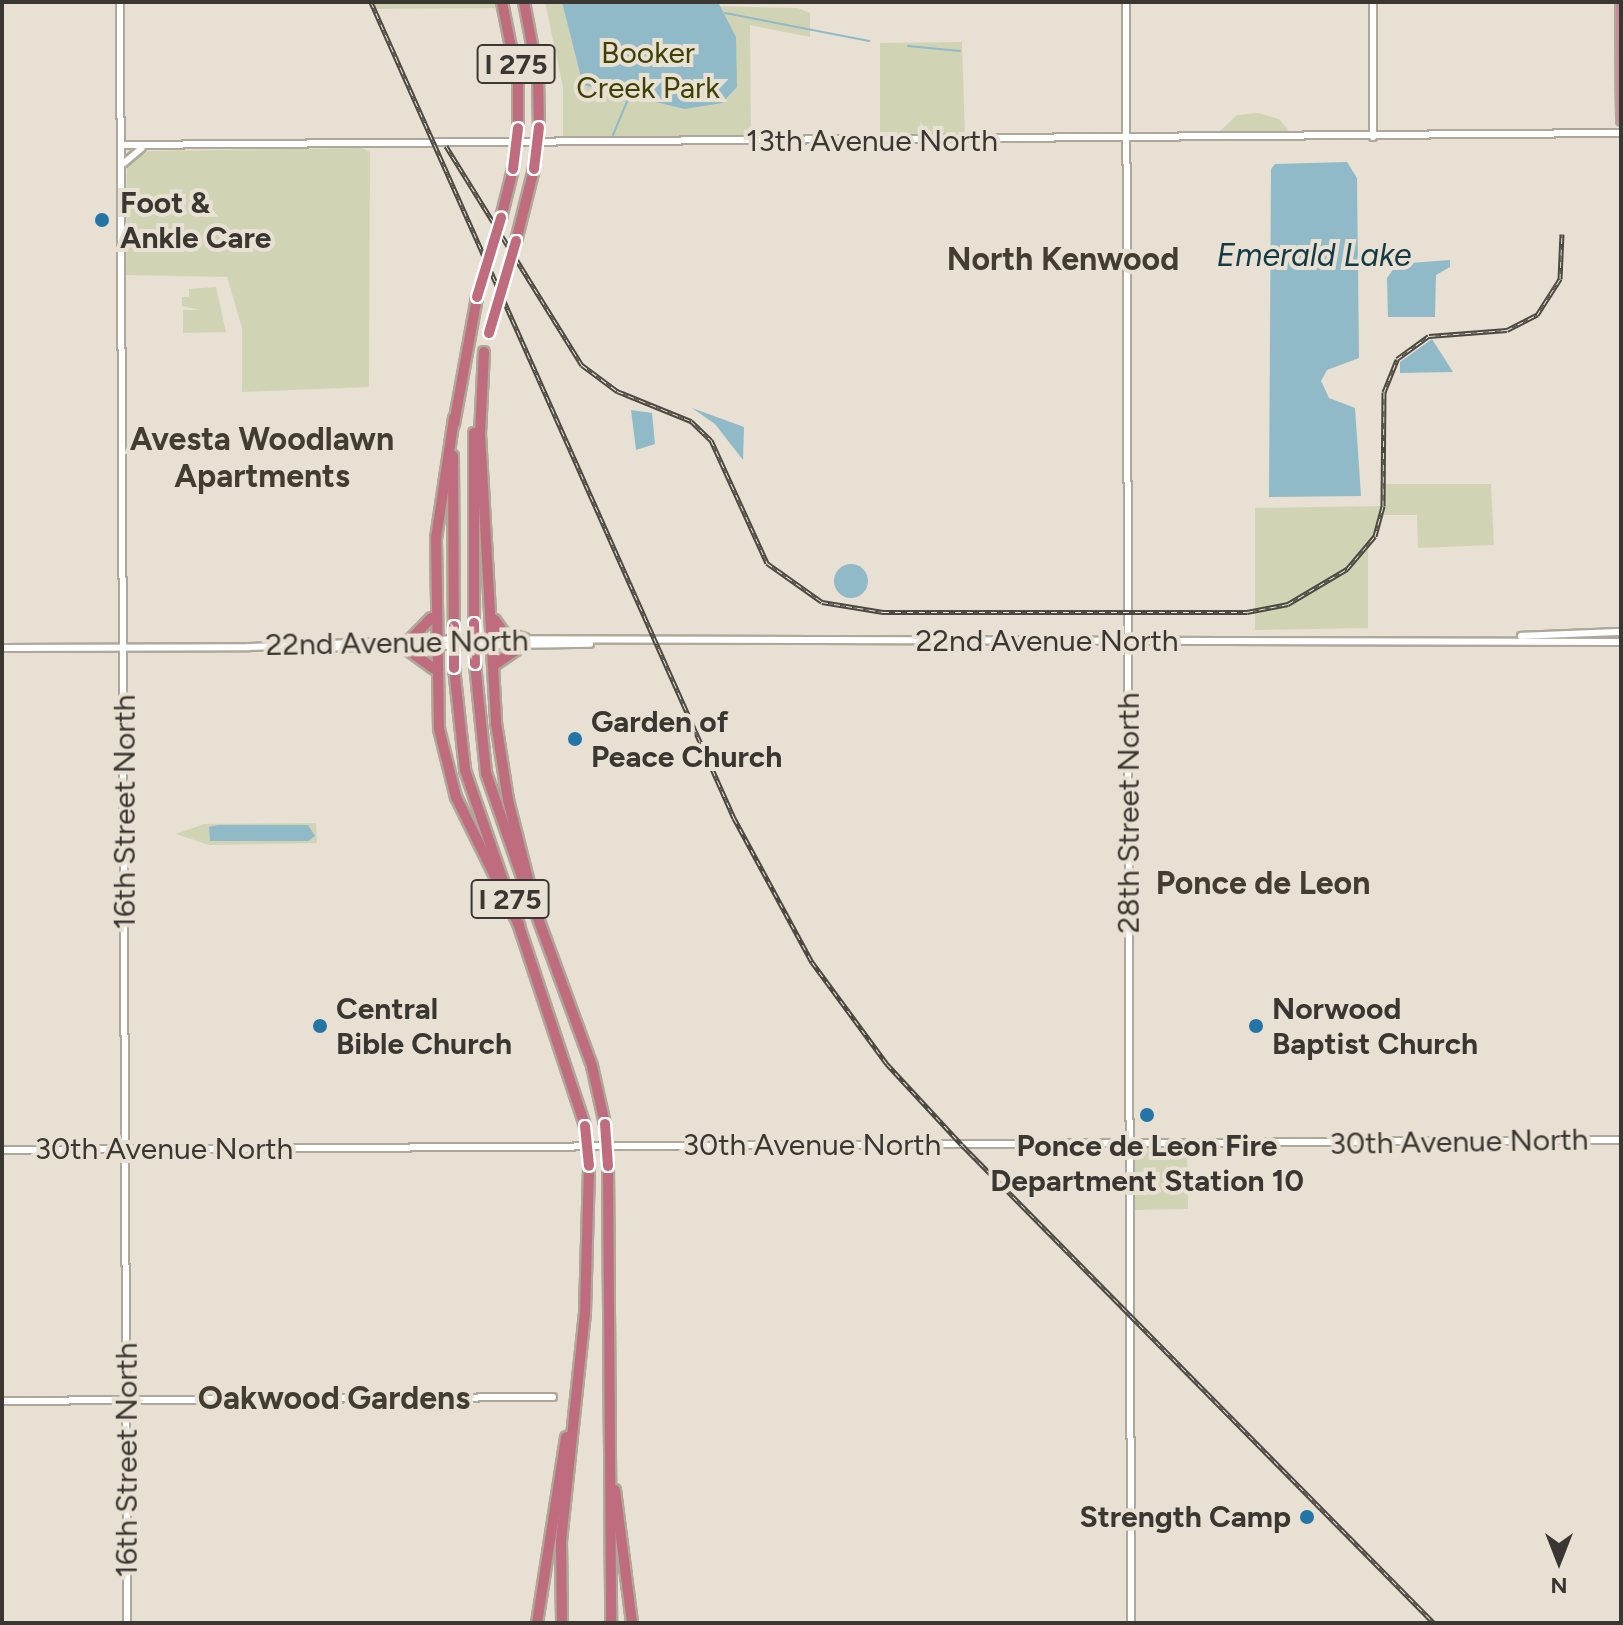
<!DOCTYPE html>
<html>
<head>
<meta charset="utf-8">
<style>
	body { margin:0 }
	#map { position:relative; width:1623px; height:1625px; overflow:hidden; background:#e8e0d2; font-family:Figtree,sans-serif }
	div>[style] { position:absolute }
	.green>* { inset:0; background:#d0d4b5 }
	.water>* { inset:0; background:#90bac8 }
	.round { border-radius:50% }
	.stream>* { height:2px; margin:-1px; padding:0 1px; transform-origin:1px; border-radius:1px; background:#90bac8 }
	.roads { filter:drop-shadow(2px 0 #afa799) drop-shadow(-2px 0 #afa799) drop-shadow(0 2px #afa799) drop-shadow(0 -2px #afa799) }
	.tertiary>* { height:6px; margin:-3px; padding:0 3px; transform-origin:3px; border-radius:3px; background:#fff }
	.secondary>* { height:6px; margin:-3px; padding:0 3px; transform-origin:3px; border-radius:3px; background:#fff }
	.trunk>* { height:9px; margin:-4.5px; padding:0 4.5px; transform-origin:4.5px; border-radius:4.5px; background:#cc8a98 }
	.motorway>* { height:10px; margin:-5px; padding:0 5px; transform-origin:5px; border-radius:5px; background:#bf6d7e }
	.rail>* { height:5px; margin-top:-2.5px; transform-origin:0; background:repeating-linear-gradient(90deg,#e8e0d2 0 6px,#4c4842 0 12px); box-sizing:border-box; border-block:2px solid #4c4842 }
	.bridges { filter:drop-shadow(2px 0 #fff) drop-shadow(-2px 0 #fff) drop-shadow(0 2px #fff) drop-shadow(0 -2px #fff) }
	.motorway-bridge>* { height:10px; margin:-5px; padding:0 5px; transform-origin:5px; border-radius:5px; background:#bf6d7e }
	.dots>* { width:22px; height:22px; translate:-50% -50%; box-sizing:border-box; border:4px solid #e8e0d2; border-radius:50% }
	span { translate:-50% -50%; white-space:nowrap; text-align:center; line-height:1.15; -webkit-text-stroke:8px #e8e0d2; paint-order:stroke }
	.shield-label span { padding:2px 6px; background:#e8e0d2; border:2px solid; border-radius:6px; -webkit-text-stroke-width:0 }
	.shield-label { font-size:28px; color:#3a3631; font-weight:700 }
	.park-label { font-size:30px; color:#3e4102 }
	.street-label { font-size:30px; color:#3a3631 }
	.poi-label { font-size:30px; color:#3a3631; font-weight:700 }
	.left { translate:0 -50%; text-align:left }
	.right { translate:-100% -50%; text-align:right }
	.water-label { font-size:32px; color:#133a45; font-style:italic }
	.neighbourhood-label { font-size:32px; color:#433c30; font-weight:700 }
	.frame { position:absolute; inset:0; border:4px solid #3a3631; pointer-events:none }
	.north { position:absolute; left:1519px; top:1521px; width:80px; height:80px; -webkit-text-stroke:6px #e8e0d2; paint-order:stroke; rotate:180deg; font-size:22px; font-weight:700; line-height:32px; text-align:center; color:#3a3631 }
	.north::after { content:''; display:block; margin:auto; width:28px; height:36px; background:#3a3631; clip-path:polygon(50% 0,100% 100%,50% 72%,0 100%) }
</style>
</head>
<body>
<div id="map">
	<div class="green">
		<i style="clip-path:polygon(371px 2px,495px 2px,497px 8px,374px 9px)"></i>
		<i style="clip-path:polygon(545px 2px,798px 8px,810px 13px,810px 37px,750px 25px,751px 137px,563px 139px,563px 87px)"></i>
		<i style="clip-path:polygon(962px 42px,965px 136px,880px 135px,880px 43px)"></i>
		<i style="clip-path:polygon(1258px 113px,1279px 119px,1289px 131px,1219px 132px,1237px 115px)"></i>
		<i style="clip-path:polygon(362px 148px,370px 152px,369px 387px,242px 392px,242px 328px,227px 277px,126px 275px,127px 164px,149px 151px)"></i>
		<i style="clip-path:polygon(216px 287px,226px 332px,183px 333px,183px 310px,200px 310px,182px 306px,182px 297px,189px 297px,189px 289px)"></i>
		<i style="clip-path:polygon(1385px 484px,1491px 484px,1494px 545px,1418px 548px,1417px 515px,1384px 515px)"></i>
		<i style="clip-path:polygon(1383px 506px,1368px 548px,1368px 628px,1255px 630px,1255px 508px)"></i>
		<i style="clip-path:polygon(316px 823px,317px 843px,209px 845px,176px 834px,204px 824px)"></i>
		<i style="clip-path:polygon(1146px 1147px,1187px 1148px,1188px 1209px,1132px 1210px,1133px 1153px)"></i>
	</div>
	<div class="water">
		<i style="clip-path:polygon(562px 2px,718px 2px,736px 37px,737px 87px,722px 103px,685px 109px,583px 85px)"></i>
		<i style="clip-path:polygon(1347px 162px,1357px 178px,1359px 358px,1327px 370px,1321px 381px,1329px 398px,1355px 408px,1361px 496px,1269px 497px,1271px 169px,1275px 164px)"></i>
		<i style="clip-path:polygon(1450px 260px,1450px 267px,1436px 275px,1435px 317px,1388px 317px,1387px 278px,1397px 264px)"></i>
		<i style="clip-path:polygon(1432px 339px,1453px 372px,1400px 373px,1400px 362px)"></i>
		<i style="clip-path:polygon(692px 408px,744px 427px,743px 460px,715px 424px)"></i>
		<i style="clip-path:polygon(631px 410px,652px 413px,655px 444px,636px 450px)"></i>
		<i class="round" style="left:834px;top:564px;width:34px;height:34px"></i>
		<i style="clip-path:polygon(218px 825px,308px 825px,315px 836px,308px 841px,210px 841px,209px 827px)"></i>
	</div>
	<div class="stream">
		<i style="left:725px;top:13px;width:147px;rotate:11deg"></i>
		<i style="left:908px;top:46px;width:52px;rotate:5.5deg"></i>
		<i style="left:613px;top:135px;width:47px;rotate:-67.3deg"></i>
	</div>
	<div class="roads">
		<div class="tertiary">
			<i style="left:120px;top:2px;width:1621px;rotate:89.75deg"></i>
			<i style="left:1126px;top:2px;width:1621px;rotate:89.82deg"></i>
			<i style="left:1373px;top:2px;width:135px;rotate:90deg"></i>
			<i style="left:122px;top:145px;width:1499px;rotate:-0.46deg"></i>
			<i style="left:124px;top:163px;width:23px;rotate:-40deg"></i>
			<i style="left:2px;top:1150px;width:1619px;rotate:-0.35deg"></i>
			<i style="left:2px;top:1401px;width:551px;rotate:-0.42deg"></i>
		</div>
		<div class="secondary">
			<i style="left:1521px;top:636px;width:100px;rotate:-2.3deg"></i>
			<i style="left:249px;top:647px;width:204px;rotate:-2.2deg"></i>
			<i style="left:453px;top:639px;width:1168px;rotate:0.15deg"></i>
			<i style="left:2px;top:648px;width:248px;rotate:-0.2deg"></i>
			<i style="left:294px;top:648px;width:296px;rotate:-0.8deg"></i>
		</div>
		<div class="trunk">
			<i style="left:1620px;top:2px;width:118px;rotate:89.5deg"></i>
		</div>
		<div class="motorway">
			<i style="left:502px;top:2px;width:82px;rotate:78.7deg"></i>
			<i style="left:518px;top:82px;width:46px;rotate:90deg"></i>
			<i style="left:524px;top:2px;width:75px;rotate:79.3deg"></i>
			<i style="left:538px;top:76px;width:51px;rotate:88.9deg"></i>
			<i style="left:501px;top:218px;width:50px;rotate:-76.2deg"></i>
			<i style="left:516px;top:241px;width:74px;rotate:-76deg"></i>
			<i style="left:484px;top:352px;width:82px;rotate:92.8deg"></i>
			<i style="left:480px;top:434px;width:289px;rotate:86.8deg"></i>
			<i style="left:496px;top:723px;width:78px;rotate:81.1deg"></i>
			<i style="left:508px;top:800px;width:119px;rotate:75.8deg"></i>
			<i style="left:454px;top:418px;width:122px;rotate:98.5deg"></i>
			<i style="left:436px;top:539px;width:190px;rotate:89.1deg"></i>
			<i style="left:439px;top:729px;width:70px;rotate:76deg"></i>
			<i style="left:456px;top:797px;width:143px;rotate:63.8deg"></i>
			<i style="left:454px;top:424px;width:129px;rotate:-79.7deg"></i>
			<i style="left:474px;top:433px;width:190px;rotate:90deg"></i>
			<i style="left:453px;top:456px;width:170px;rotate:89.7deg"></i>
			<i style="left:495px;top:620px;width:14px;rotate:56deg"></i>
			<i style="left:503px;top:632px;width:23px;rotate:18deg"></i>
			<i style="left:409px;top:641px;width:32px;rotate:-46deg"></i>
			<i style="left:408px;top:650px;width:32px;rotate:36deg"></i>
			<i style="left:475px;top:664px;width:110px;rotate:84.2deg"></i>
			<i style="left:486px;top:773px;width:113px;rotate:70.9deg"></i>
			<i style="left:494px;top:665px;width:27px;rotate:-34deg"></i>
			<i style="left:454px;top:668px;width:103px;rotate:83.8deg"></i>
			<i style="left:465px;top:770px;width:127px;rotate:71.1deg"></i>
			<i style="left:535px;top:910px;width:166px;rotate:69.9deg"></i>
			<i style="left:592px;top:1066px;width:59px;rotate:77.4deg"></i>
			<i style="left:517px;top:920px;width:217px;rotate:71.7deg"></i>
			<i style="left:608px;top:1166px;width:457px;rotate:89.6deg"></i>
			<i style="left:615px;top:1490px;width:134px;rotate:82.7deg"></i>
			<i style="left:537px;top:1623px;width:188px;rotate:-81.1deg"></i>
			<i style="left:562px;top:1623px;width:82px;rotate:-90.7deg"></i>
			<i style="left:561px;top:1541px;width:230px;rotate:-84deg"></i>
			<i style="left:585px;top:1312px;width:146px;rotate:-88.4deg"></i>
		</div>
	</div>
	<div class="rail">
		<i style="left:371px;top:2px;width:893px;rotate:66.02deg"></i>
		<i style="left:734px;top:818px;width:164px;rotate:61.6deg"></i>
		<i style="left:812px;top:962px;width:127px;rotate:53.7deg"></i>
		<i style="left:887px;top:1064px;width:110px;rotate:47.2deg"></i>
		<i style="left:962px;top:1145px;width:672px;rotate:45.36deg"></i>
		<i style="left:446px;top:146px;width:258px;rotate:58.2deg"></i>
		<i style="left:582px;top:365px;width:44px;rotate:36.6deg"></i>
		<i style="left:617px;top:391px;width:80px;rotate:22.1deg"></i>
		<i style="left:691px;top:421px;width:28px;rotate:44deg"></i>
		<i style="left:711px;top:440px;width:135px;rotate:65.5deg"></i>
		<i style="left:767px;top:563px;width:67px;rotate:35.3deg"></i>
		<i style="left:822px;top:602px;width:62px;rotate:9.3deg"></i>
		<i style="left:883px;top:612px;width:364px"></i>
		<i style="left:1247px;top:612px;width:42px;rotate:-11deg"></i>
		<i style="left:1288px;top:604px;width:69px;rotate:-30.7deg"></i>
		<i style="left:1347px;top:569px;width:43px;rotate:-49.7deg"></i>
		<i style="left:1375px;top:536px;width:31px;rotate:-75deg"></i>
		<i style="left:1383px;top:506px;width:114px;rotate:-89.5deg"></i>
		<i style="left:1384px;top:392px;width:35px;rotate:-68deg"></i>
		<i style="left:1397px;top:359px;width:39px;rotate:-36deg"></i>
		<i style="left:1429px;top:336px;width:78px;rotate:-4.4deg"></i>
		<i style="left:1507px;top:330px;width:34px;rotate:-27deg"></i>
		<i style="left:1537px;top:315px;width:43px;rotate:-57.4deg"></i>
		<i style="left:1560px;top:279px;width:45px;rotate:-87.5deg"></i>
	</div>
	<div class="bridges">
		<div class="motorway-bridge">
			<i style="left:513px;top:169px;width:41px;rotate:-83deg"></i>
			<i style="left:534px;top:169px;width:42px;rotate:-83.2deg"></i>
			<i style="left:477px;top:297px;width:83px;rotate:-73.1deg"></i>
			<i style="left:489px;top:333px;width:96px;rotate:-73.6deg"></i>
			<i style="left:474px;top:623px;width:41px;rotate:88.6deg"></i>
			<i style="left:454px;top:668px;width:42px;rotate:-90deg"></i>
			<i style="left:605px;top:1124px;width:42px;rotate:85.9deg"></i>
			<i style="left:585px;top:1126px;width:40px;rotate:84.3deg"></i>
		</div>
	</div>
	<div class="dots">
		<i style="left:102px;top:220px;background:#2474a5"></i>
		<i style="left:575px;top:739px;background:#2474a5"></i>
		<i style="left:320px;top:1026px;background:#2474a5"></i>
		<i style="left:1256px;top:1026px;background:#2474a5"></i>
		<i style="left:1147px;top:1115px;background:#2474a5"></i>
		<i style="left:1307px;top:1517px;background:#2474a5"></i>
	</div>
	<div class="shield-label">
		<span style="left:516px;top:64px">I 275</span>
		<span style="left:510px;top:899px">I 275</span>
	</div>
	<div class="park-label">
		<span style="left:648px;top:70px">Booker<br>Creek Park</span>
	</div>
	<div class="street-label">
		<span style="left:872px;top:141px">13th Avenue North</span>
		<span style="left:1047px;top:641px">22nd Avenue North</span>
		<span style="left:397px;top:643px;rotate:-1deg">22nd Avenue North</span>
		<span style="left:125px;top:812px;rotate:-90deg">16th Street North</span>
		<span style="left:1129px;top:813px;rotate:-90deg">28th Street North</span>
		<span style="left:1459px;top:1142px;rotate:-1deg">30th Avenue North</span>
		<span style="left:812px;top:1145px">30th Avenue North</span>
		<span style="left:164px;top:1149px">30th Avenue North</span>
		<span style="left:127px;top:1460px;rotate:-90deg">16th Street North</span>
	</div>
	<div class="poi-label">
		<span class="left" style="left:120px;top:220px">Foot &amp;<br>Ankle Care</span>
		<span class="left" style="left:591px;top:739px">Garden of<br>Peace Church</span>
		<span class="left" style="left:336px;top:1026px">Central<br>Bible Church</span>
		<span class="left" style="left:1272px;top:1026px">Norwood<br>Baptist Church</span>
		<span style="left:1147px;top:1163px">Ponce de Leon Fire<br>Department Station 10</span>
		<span class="right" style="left:1291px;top:1517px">Strength Camp</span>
	</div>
	<div class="water-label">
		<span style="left:1314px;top:255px">Emerald Lake</span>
	</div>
	<div class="neighbourhood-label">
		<span style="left:1063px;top:259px">North Kenwood</span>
		<span style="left:262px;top:458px">Avesta Woodlawn<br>Apartments</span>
		<span style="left:1263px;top:883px">Ponce de Leon</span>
		<span style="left:334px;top:1398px">Oakwood Gardens</span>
	</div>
	<div class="frame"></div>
	<div class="north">N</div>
</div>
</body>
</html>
